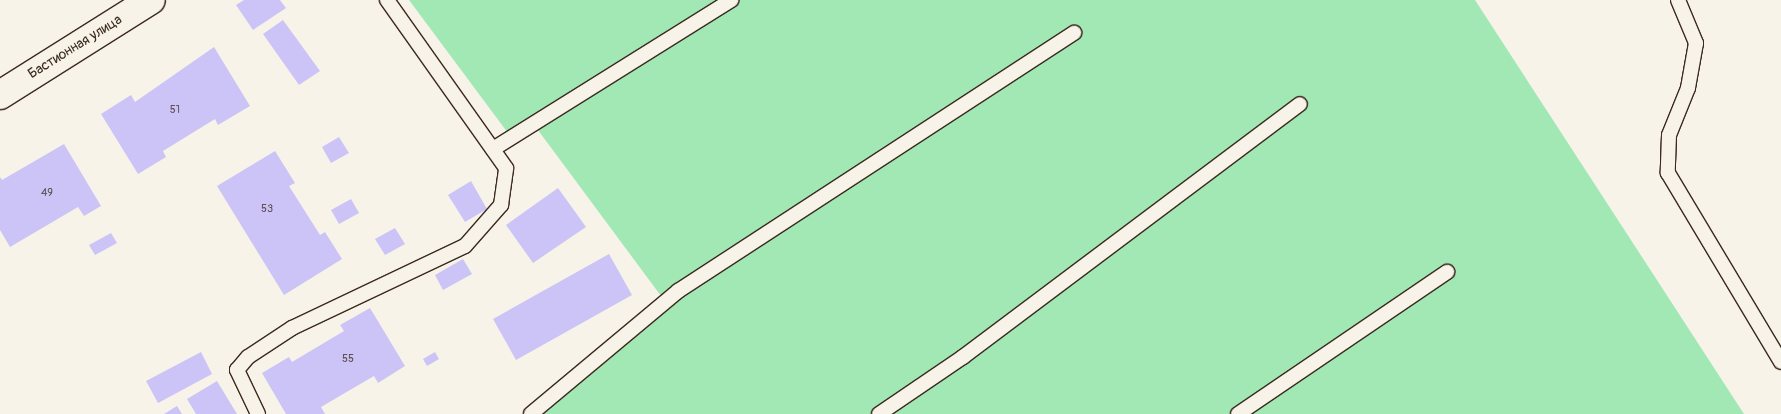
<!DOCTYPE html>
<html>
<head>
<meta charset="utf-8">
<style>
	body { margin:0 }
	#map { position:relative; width:1781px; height:414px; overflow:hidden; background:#f7f3e8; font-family:Pangolin,sans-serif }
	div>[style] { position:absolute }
	.green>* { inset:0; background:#a1e8b5 }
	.building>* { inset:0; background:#ccc4f6 }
	.roads { filter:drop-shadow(1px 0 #3b2a1e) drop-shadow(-1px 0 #3b2a1e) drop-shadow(0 1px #3b2a1e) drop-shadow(0 -1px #3b2a1e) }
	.lane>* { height:14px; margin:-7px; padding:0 7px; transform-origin:7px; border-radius:7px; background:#f7f3e8 }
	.secondary>* { height:28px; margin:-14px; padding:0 14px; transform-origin:14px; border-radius:14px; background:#f7f3e8 }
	span { translate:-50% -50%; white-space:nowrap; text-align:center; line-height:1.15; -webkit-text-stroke:4px #f7f3e8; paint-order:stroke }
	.number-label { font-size:11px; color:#5f5054 }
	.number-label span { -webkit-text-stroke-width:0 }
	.street-label { font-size:14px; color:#3b2a1e }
</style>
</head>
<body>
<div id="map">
	<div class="green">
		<i style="clip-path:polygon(409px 0,1475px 0,1744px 414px,540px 414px,664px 300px,532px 122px,511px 137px)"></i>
	</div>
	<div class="building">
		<i style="clip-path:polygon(244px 0,280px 0,286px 8px,253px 30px,236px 5px)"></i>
		<i style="clip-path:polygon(283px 20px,320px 71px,299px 85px,263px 34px)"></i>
		<i style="clip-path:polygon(214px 47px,250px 106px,218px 125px,215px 119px,163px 151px,166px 157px,138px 174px,101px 114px,131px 95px,135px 102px)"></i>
		<i style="clip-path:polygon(339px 137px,349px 153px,331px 163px,322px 147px)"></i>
		<i style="clip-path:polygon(64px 144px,101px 206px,84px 216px,78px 207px,10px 247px,0 230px,0 177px,2px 180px)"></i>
		<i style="clip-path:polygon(275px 151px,295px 183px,289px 186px,320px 235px,325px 232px,342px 259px,284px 295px,217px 186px)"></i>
		<i style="clip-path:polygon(471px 181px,487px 209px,465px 222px,448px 195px)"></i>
		<i style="clip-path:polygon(558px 188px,586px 227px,533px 263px,506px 225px)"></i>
		<i style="clip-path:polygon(351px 199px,359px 213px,339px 224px,331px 210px)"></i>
		<i style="clip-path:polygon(395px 228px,405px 244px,385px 255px,375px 239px)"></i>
		<i style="clip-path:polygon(111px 233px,117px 243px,95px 255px,89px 245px)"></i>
		<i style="clip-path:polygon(609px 254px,632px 295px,516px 360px,493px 319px)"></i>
		<i style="clip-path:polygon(463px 259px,472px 274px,443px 290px,435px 275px)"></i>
		<i style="clip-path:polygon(370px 308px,405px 366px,378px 383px,374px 376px,321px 407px,325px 414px,286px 414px,262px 373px,289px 357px,292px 362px,344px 331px,340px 325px)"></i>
		<i style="clip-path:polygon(201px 352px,212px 374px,158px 403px,146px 381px)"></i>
		<i style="clip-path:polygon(435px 352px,439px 359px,427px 366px,423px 359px)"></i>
		<i style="clip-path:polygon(217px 381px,237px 414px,196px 414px,187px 399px)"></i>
		<i style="clip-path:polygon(177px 406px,182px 414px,164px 414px)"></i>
	</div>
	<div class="roads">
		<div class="lane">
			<i style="left:1678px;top:0;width:47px;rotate:67.3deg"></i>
			<i style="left:1696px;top:43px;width:46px;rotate:100.1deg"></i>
			<i style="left:1688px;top:88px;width:51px;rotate:112deg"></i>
			<i style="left:1669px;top:135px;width:38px;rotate:92deg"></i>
			<i style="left:1668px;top:173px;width:220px;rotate:59.1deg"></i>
			<i style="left:493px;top:149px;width:281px;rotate:-32deg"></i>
			<i style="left:258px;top:414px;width:49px;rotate:-115.5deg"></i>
			<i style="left:237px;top:370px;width:17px;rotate:-50deg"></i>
			<i style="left:248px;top:357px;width:53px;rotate:-33.4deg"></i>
			<i style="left:292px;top:328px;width:191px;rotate:-25.4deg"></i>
			<i style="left:465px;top:246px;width:55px;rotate:-48.7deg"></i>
			<i style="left:501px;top:205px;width:37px;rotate:-82deg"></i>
			<i style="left:506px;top:168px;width:206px;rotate:-125.3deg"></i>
			<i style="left:531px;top:414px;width:192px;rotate:-39.9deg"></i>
			<i style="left:678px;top:291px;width:473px;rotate:-33.1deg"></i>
			<i style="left:879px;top:414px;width:102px;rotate:-34.2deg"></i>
			<i style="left:963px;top:357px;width:421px;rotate:-36.9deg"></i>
			<i style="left:1238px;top:414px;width:253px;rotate:-34.2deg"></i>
		</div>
		<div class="secondary">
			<i style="left:0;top:95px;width:178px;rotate:-32.2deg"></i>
		</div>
	</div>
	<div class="number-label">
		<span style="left:175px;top:110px">51</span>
		<span style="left:47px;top:193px">49</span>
		<span style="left:267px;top:209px">53</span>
		<span style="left:348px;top:359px">55</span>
	</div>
	<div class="street-label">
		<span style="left:75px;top:47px;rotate:-32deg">Бастионная улица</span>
	</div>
</div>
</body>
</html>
